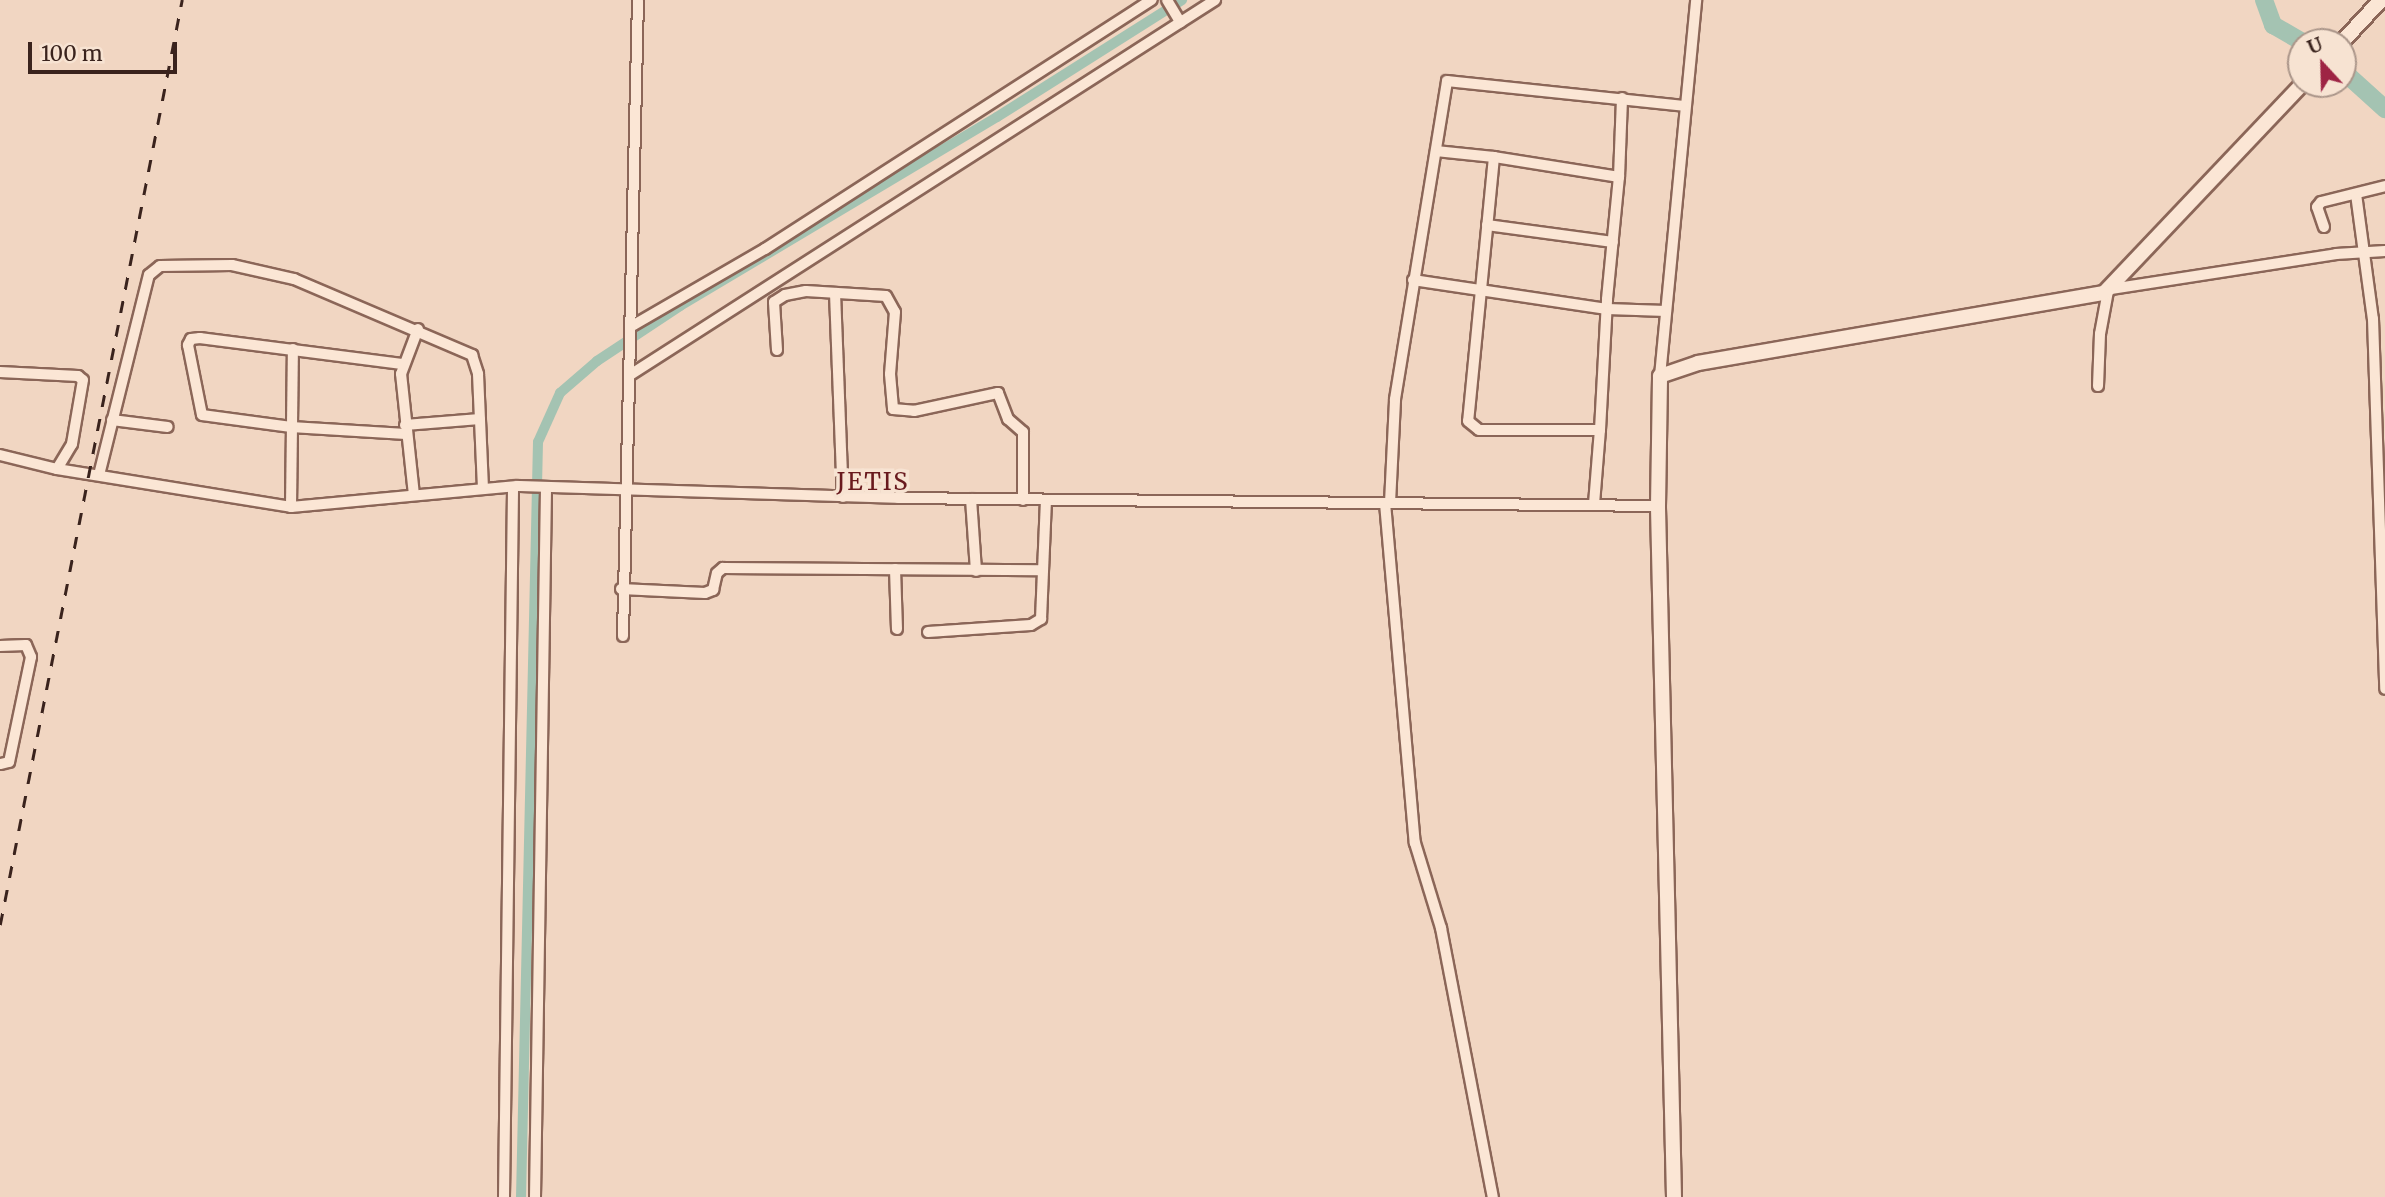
<!DOCTYPE html>
<html>
<head>
<meta charset="utf-8">
<style>
	body { margin:0 }
	#map { position:relative; width:2385px; height:1197px; overflow:hidden; background:#f1d6c2; font-family:Merriweather,serif }
	div>[style] { position:absolute }
	.canal>* { height:10px; margin:-5px; padding:0 5px; transform-origin:5px; border-radius:5px; background:#a4c3b2 }
	.river>* { height:18px; margin:-9px; padding:0 9px; transform-origin:9px; border-radius:9px; background:#a4c3b2 }
	.roads { filter:drop-shadow(2px 0 #8b6658) drop-shadow(-2px 0 #8b6658) drop-shadow(0 2px #8b6658) drop-shadow(0 -2px #8b6658) }
	.minor>* { height:10px; margin:-5px; padding:0 5px; transform-origin:5px; border-radius:5px; background:#fbe6d5 }
	.secondary>* { height:14px; margin:-7px; padding:0 7px; transform-origin:7px; border-radius:7px; background:#fbe6d5 }
	.rail>* { height:2.5px; margin-top:-1.25px; transform-origin:0; background:repeating-linear-gradient(90deg,#3a231d 0 12px,transparent 0 24px) }
	span { translate:-50% -50%; white-space:nowrap; text-align:center; line-height:1.15; -webkit-text-stroke:7px #f7e3d2; paint-order:stroke }
	.quarter-label { font-size:24px; color:#691a1e; letter-spacing:2px }
	.north { position:absolute; left:2287px; top:28px; width:70px; height:70px; box-sizing:border-box; background:#f7e3d2; border:2px solid #ab968a; border-radius:50%; rotate:338deg; font-size:19px; font-weight:700; line-height:28px; text-align:center; color:#3a231d }
	.north::after { content:''; display:block; margin:auto; width:24px; height:32px; background:#9e2444; clip-path:polygon(50% 0,100% 100%,50% 72%,0 100%) }
	.scale { position:absolute; left:28px; top:42px; width:149px; height:32px; box-sizing:border-box; border:4px solid #3a231d; border-top:0; padding-left:9px; font-size:21px; line-height:24px; white-space:nowrap; color:#3a231d; -webkit-text-stroke:5px #f7e3d2; paint-order:stroke }
</style>
</head>
<body>
<div id="map">
	<div class="canal">
		<i style="left:521px;top:1197px;width:755px;rotate:-88.71deg"></i>
		<i style="left:538px;top:442px;width:54px;rotate:-65.8deg"></i>
		<i style="left:560px;top:393px;width:49px;rotate:-40.9deg"></i>
		<i style="left:597px;top:361px;width:100px;rotate:-33.5deg"></i>
		<i style="left:680px;top:306px;width:369px;rotate:-30.8deg"></i>
		<i style="left:997px;top:117px;width:219px;rotate:-32.3deg"></i>
	</div>
	<div class="river">
		<i style="left:2264px;top:0;width:27px;rotate:70deg"></i>
		<i style="left:2273px;top:25px;width:34px;rotate:30deg"></i>
		<i style="left:2343px;top:71px;width:57px;rotate:42.1deg"></i>
	</div>
	<div class="roads">
		<div class="minor">
			<i style="left:1167px;top:0;width:26px;rotate:59deg"></i>
			<i style="left:1436px;top:151px;width:58px;rotate:5.9deg"></i>
			<i style="left:1619px;top:177px;width:79px;rotate:-87.8deg"></i>
			<i style="left:2356px;top:194px;width:126px;rotate:82.3deg"></i>
			<i style="left:2373px;top:319px;width:370px;rotate:88.1deg"></i>
			<i style="left:1487px;top:225px;width:127px;rotate:7.7deg"></i>
			<i style="left:2324px;top:227px;width:21px;rotate:-109deg"></i>
			<i style="left:2317px;top:207px;width:6px;rotate:-51deg"></i>
			<i style="left:2321px;top:202px;width:66px;rotate:-14deg"></i>
			<i style="left:1413px;top:280px;width:196px;rotate:8.5deg"></i>
			<i style="left:1607px;top:309px;width:59px;rotate:1.9deg"></i>
			<i style="left:2111px;top:289px;width:228px;rotate:-8.8deg"></i>
			<i style="left:2336px;top:254px;width:49px;rotate:-3.5deg"></i>
			<i style="left:835px;top:293px;width:204px;rotate:87.8deg"></i>
			<i style="left:632px;top:326px;width:154px;rotate:-30.1deg"></i>
			<i style="left:765px;top:249px;width:460px;rotate:-32.8deg"></i>
			<i style="left:777px;top:350px;width:48px;rotate:-93.6deg"></i>
			<i style="left:774px;top:302px;width:13px;rotate:-32deg"></i>
			<i style="left:785px;top:295px;width:21px;rotate:-11deg"></i>
			<i style="left:806px;top:291px;width:80px;rotate:3.6deg"></i>
			<i style="left:886px;top:296px;width:18px;rotate:61deg"></i>
			<i style="left:895px;top:312px;width:62px;rotate:94.6deg"></i>
			<i style="left:890px;top:374px;width:35px;rotate:85deg"></i>
			<i style="left:893px;top:409px;width:21px;rotate:5deg"></i>
			<i style="left:914px;top:411px;width:86px;rotate:-12.1deg"></i>
			<i style="left:998px;top:393px;width:28px;rotate:69deg"></i>
			<i style="left:1008px;top:419px;width:20px;rotate:41deg"></i>
			<i style="left:1023px;top:432px;width:68px;rotate:90deg"></i>
			<i style="left:402px;top:364px;width:204px;rotate:-172.7deg"></i>
			<i style="left:200px;top:338px;width:9px;rotate:174deg"></i>
			<i style="left:191px;top:339px;width:7px;rotate:117deg"></i>
			<i style="left:188px;top:345px;width:71px;rotate:78.7deg"></i>
			<i style="left:202px;top:415px;width:90px;rotate:7.7deg"></i>
			<i style="left:291px;top:427px;width:115px;rotate:3.5deg"></i>
			<i style="left:0;top:372px;width:78px;rotate:2.9deg"></i>
			<i style="left:78px;top:376px;width:6px;rotate:39deg"></i>
			<i style="left:83px;top:380px;width:65px;rotate:99.8deg"></i>
			<i style="left:72px;top:444px;width:29px;rotate:121deg"></i>
			<i style="left:630px;top:375px;width:695px;rotate:-32.66deg"></i>
			<i style="left:1660px;top:376px;width:378px;rotate:-84.5deg"></i>
			<i style="left:2098px;top:386px;width:52px;rotate:-87.8deg"></i>
			<i style="left:2100px;top:334px;width:44px;rotate:-79.5deg"></i>
			<i style="left:112px;top:420px;width:56px;rotate:7.1deg"></i>
			<i style="left:405px;top:425px;width:75px;rotate:-4.6deg"></i>
			<i style="left:0;top:455px;width:59px;rotate:13.8deg"></i>
			<i style="left:57px;top:469px;width:237px;rotate:9.2deg"></i>
			<i style="left:291px;top:507px;width:227px;rotate:-5.3deg"></i>
			<i style="left:517px;top:486px;width:381px;rotate:1.8deg"></i>
			<i style="left:898px;top:498px;width:760px;rotate:0.6deg"></i>
			<i style="left:99px;top:475px;width:206px;rotate:-76deg"></i>
			<i style="left:149px;top:275px;width:14px;rotate:-39deg"></i>
			<i style="left:160px;top:266px;width:72px;rotate:-0.8deg"></i>
			<i style="left:232px;top:265px;width:64px;rotate:12.7deg"></i>
			<i style="left:294px;top:279px;width:194px;rotate:23.1deg"></i>
			<i style="left:472px;top:355px;width:20px;rotate:72deg"></i>
			<i style="left:478px;top:374px;width:115px;rotate:87.5deg"></i>
			<i style="left:414px;top:495px;width:122px;rotate:-96.1deg"></i>
			<i style="left:401px;top:374px;width:48px;rotate:-69.3deg"></i>
			<i style="left:971px;top:499px;width:72px;rotate:86deg"></i>
			<i style="left:1385px;top:503px;width:341px;rotate:85deg"></i>
			<i style="left:1415px;top:843px;width:89px;rotate:73deg"></i>
			<i style="left:1441px;top:928px;width:274px;rotate:79.1deg"></i>
			<i style="left:1390px;top:503px;width:104px;rotate:-87.2deg"></i>
			<i style="left:1395px;top:399px;width:322px;rotate:-80.7deg"></i>
			<i style="left:1447px;top:81px;width:238px;rotate:6deg"></i>
			<i style="left:1594px;top:504px;width:74px;rotate:-85.4deg"></i>
			<i style="left:1600px;top:430px;width:131px;rotate:-86.9deg"></i>
			<i style="left:1607px;top:299px;width:123px;rotate:-84.4deg"></i>
			<i style="left:1619px;top:177px;width:127px;rotate:-170.9deg"></i>
			<i style="left:1494px;top:157px;width:265px;rotate:95.6deg"></i>
			<i style="left:1468px;top:421px;width:14px;rotate:39deg"></i>
			<i style="left:1479px;top:430px;width:121px"></i>
			<i style="left:291px;top:507px;width:158px;rotate:-89.3deg"></i>
			<i style="left:895px;top:569px;width:60px;rotate:88.1deg"></i>
			<i style="left:621px;top:589px;width:84px;rotate:2.7deg"></i>
			<i style="left:705px;top:593px;width:9px;rotate:-21deg"></i>
			<i style="left:713px;top:590px;width:17px;rotate:-77deg"></i>
			<i style="left:717px;top:573px;width:8px;rotate:-40deg"></i>
			<i style="left:723px;top:568px;width:318px;rotate:0.4deg"></i>
			<i style="left:928px;top:632px;width:103px;rotate:-3.9deg"></i>
			<i style="left:1031px;top:625px;width:12px;rotate:-31deg"></i>
			<i style="left:1041px;top:619px;width:119px;rotate:-87.6deg"></i>
			<i style="left:623px;top:636px;width:636px;rotate:-88.65deg"></i>
			<i style="left:0;top:646px;width:26px;rotate:-2deg"></i>
			<i style="left:26px;top:645px;width:13px;rotate:67deg"></i>
			<i style="left:31px;top:657px;width:107px;rotate:101.8deg"></i>
			<i style="left:9px;top:762px;width:9px;rotate:167deg"></i>
			<i style="left:504px;top:1197px;width:710px;rotate:-89.27deg"></i>
			<i style="left:535px;top:1197px;width:710px;rotate:-89.11deg"></i>
		</div>
		<div class="secondary">
			<i style="left:2342px;top:42px;width:57px;rotate:-47.1deg"></i>
			<i style="left:1674px;top:1197px;width:691px;rotate:-91.33deg"></i>
			<i style="left:1658px;top:506px;width:130px;rotate:-89.1deg"></i>
			<i style="left:1660px;top:376px;width:40px;rotate:-18.9deg"></i>
			<i style="left:1698px;top:363px;width:412px;rotate:-9.8deg"></i>
			<i style="left:2104px;top:293px;width:288px;rotate:-46.5deg"></i>
		</div>
	</div>
	<div class="rail">
		<i style="left:0;top:925px;width:943px;rotate:-78.87deg"></i>
	</div>
	<div class="quarter-label">
		<span style="left:873px;top:482px">JETIS</span>
	</div>
	<div class="north">U</div>
	<div class="scale">100 m</div>
</div>
</body>
</html>
